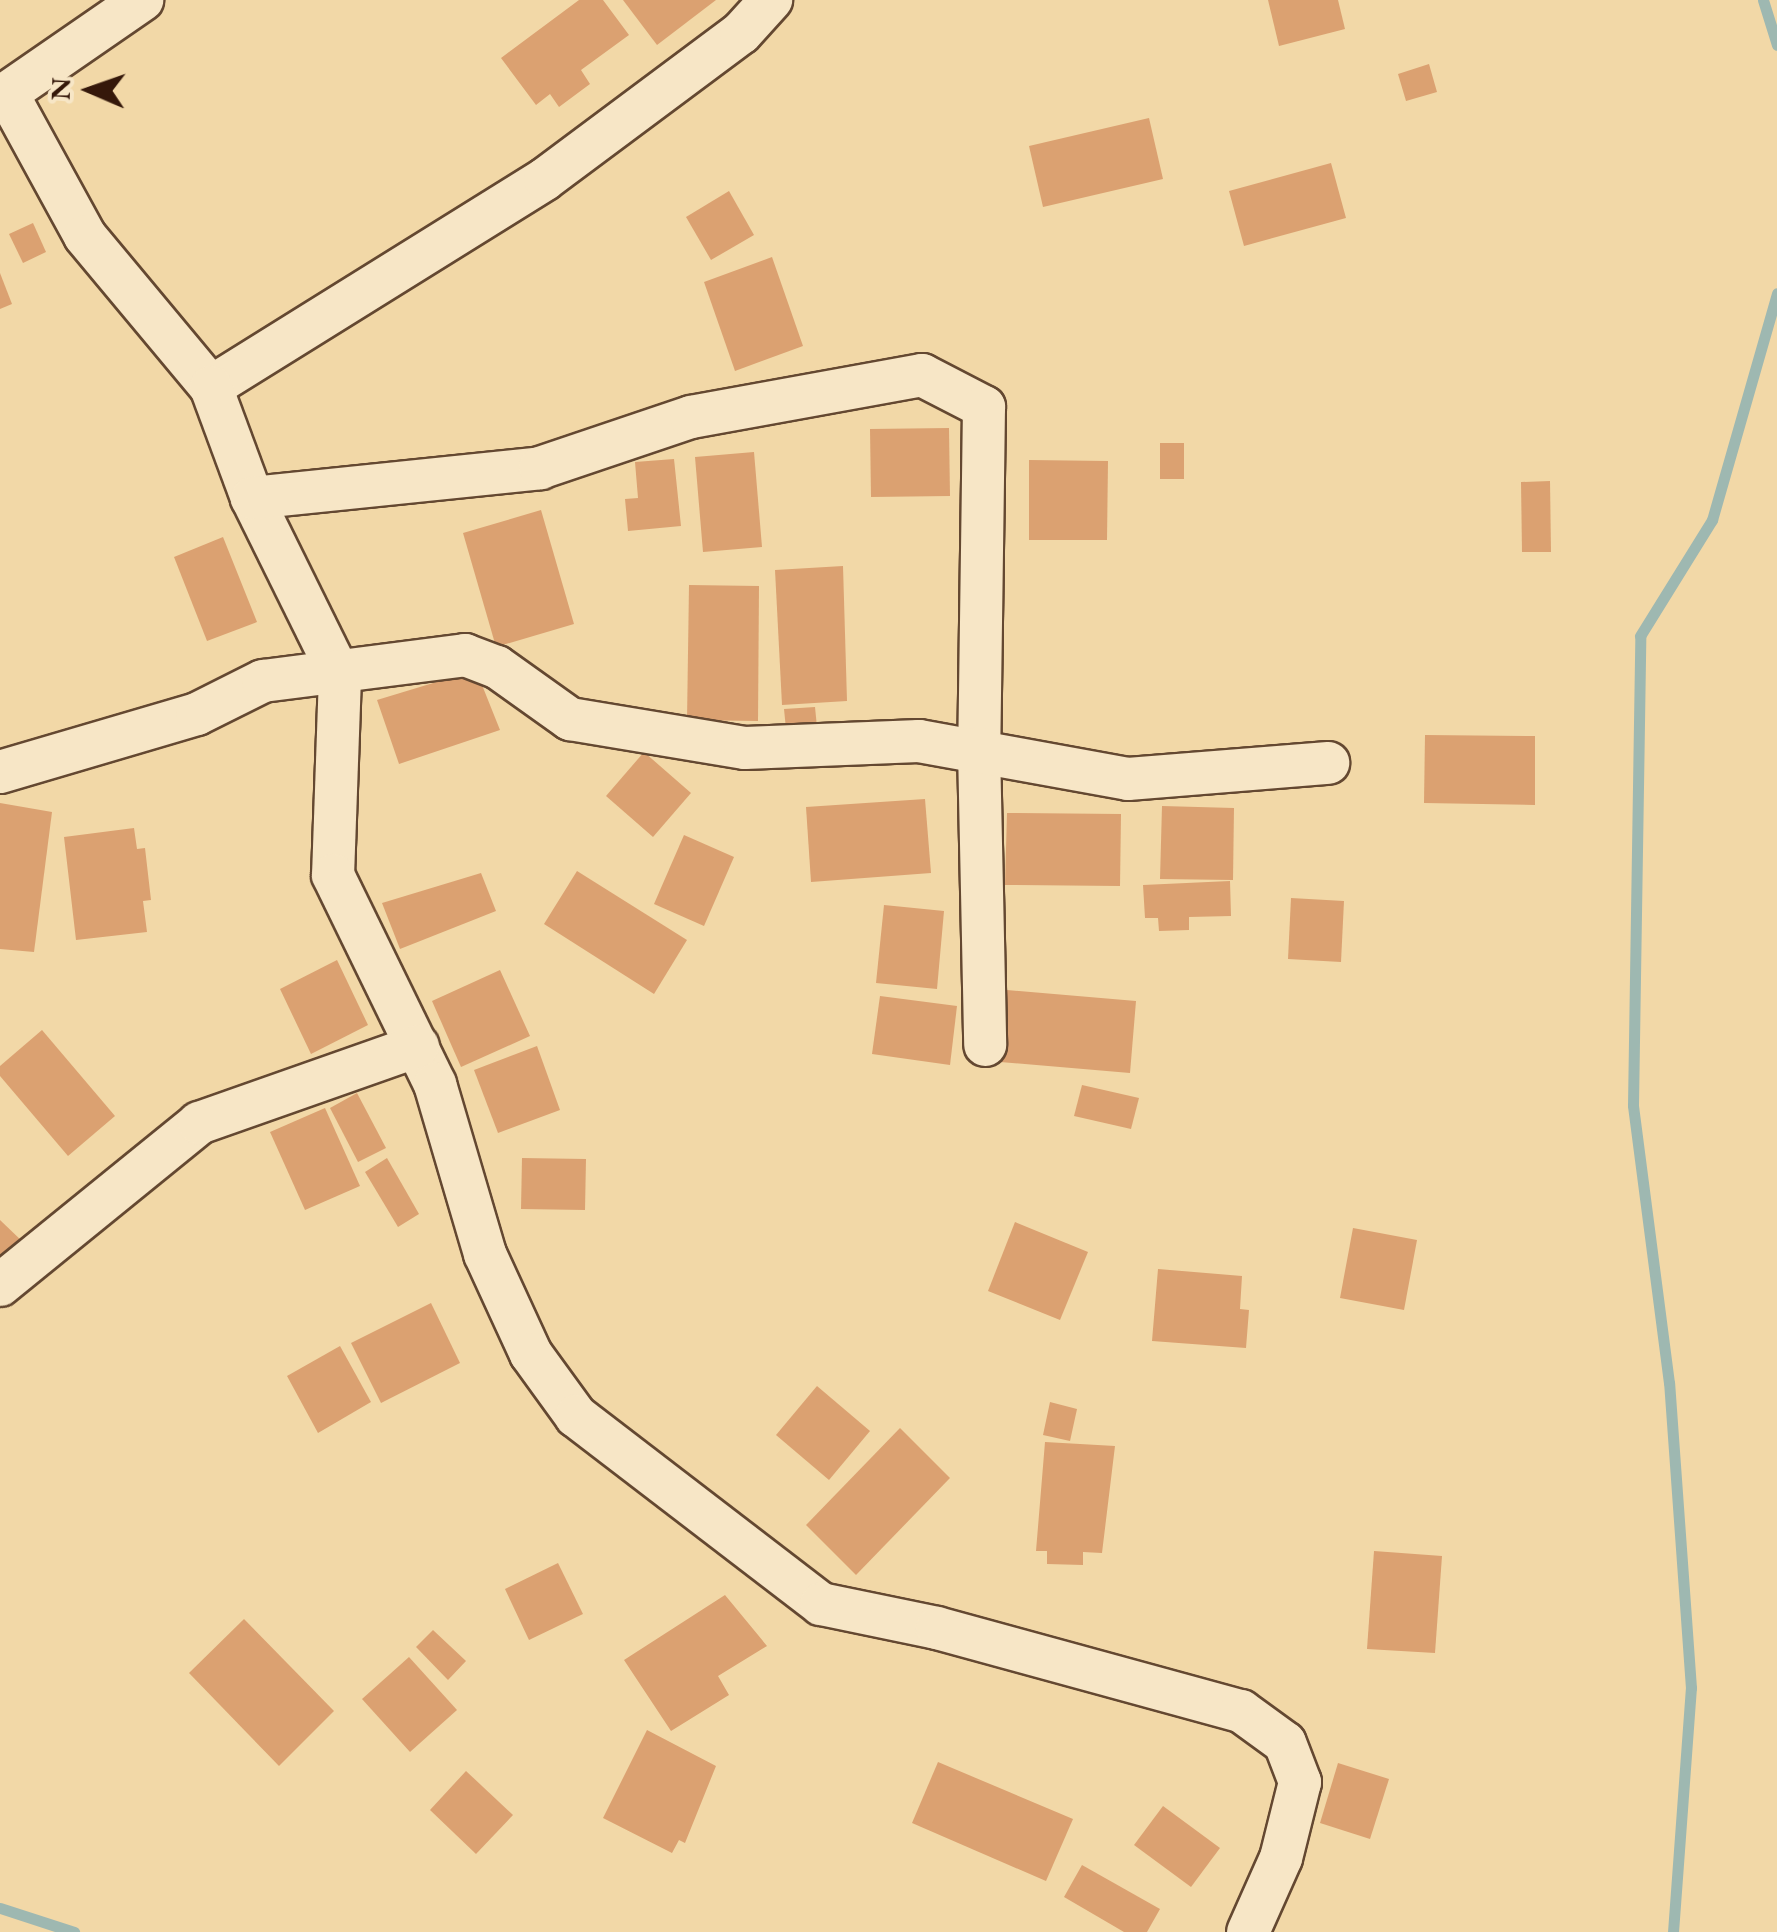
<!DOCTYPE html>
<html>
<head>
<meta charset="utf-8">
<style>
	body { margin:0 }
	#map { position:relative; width:1777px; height:1932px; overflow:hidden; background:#f2d8a7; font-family:"EB Garamond",serif }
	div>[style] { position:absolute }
	.stream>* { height:11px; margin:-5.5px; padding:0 5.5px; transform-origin:5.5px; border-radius:5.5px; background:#9eb8b1 }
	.building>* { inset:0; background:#dba171 }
	.roads { filter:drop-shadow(2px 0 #644831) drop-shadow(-2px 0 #644831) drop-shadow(0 2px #644831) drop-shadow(0 -2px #644831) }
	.minor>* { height:42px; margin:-21px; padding:0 21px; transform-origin:21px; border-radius:21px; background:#f7e6c6 }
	span { translate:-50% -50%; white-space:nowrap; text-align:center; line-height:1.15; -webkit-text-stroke:8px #f7e6c6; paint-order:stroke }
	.north { position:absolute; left:40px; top:40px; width:100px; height:100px; -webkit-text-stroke:8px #f7e6c6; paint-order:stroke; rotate:272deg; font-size:28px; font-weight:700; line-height:40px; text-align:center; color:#35180a }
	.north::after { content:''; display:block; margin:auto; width:35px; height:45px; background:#35180a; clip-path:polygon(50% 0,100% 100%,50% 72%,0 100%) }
</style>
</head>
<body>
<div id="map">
	<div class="stream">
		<i style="left:1763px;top:0;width:47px;rotate:72.7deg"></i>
		<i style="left:0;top:1908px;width:78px;rotate:18deg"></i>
		<i style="left:1673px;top:1932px;width:245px;rotate:-85.8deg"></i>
		<i style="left:1691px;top:1688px;width:306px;rotate:-94.1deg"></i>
		<i style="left:1669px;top:1383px;width:280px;rotate:-97.4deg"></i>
		<i style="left:1633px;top:1105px;width:469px;rotate:-89.1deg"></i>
		<i style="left:1640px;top:636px;width:137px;rotate:-58.2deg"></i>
		<i style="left:1712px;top:520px;width:236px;rotate:-74deg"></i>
	</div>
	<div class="building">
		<i style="clip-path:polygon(579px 0,603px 0,629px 35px,581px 70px,590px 84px,559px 107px,550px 94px,536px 105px,501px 58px)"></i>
		<i style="clip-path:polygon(623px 0,716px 0,657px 45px)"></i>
		<i style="clip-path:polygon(1268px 0,1338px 0,1345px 29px,1279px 46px)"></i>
		<i style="clip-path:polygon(1429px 64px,1437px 92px,1406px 101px,1398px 74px)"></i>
		<i style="clip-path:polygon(1149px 118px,1163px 179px,1043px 207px,1029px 146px)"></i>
		<i style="clip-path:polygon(1331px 163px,1346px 218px,1244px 246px,1229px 191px)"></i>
		<i style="clip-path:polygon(729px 191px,754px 235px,711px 260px,686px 217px)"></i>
		<i style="clip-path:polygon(33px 223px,46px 252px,23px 263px,9px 234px)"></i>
		<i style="clip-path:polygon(772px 257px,803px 346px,735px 371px,704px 282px)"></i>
		<i style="clip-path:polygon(0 273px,12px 304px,0 309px)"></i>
		<i style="clip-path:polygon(949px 428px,950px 496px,871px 497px,870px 429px)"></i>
		<i style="clip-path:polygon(1160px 443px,1184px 443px,1184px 479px,1160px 479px)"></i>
		<i style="clip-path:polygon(754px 452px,762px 547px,703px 552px,695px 457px)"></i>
		<i style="clip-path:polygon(674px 459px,681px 526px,628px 531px,625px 499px,638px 498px,635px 462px)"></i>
		<i style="clip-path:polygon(1029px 460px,1108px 461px,1107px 540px,1029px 540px)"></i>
		<i style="clip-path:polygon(1550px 481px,1551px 552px,1522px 552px,1521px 482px)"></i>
		<i style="clip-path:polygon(541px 510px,574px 624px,496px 647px,463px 533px)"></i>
		<i style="clip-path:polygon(223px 537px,257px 622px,207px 641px,174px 557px)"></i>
		<i style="clip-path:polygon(843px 566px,847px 701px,782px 705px,775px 570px)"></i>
		<i style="clip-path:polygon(689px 585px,759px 586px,758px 721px,687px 720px)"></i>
		<i style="clip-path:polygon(476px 670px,500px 730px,399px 764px,377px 700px)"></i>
		<i style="clip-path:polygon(815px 707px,818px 737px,787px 739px,784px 709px)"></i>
		<i style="clip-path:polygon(1425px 735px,1535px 736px,1535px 805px,1424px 803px)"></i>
		<i style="clip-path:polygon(644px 752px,691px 793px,653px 837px,606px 796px)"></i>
		<i style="clip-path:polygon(925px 799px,931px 873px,811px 882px,806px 807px)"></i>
		<i style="clip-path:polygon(0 803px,52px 812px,34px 952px,0 949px)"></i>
		<i style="clip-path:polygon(1162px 806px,1234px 808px,1233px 880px,1160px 879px)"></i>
		<i style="clip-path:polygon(1007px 813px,1121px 814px,1120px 886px,1005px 885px)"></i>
		<i style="clip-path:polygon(134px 828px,137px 849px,145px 848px,151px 900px,143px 901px,147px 932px,76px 940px,64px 837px)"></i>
		<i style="clip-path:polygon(684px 835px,734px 857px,704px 926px,654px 904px)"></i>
		<i style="clip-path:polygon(577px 871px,687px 940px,654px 994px,544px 924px)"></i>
		<i style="clip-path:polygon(481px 873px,496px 911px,400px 949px,382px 903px)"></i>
		<i style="clip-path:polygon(1230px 881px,1231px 916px,1189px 917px,1189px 930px,1159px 931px,1158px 918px,1145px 918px,1143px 885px)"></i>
		<i style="clip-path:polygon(1291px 898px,1344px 901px,1341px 962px,1288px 959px)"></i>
		<i style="clip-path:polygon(884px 905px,944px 911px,937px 989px,876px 983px)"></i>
		<i style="clip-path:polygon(337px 960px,368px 1025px,311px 1054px,280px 989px)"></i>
		<i style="clip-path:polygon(500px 970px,530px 1036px,461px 1067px,432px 1001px)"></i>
		<i style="clip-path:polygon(1007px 990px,1136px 1001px,1130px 1073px,1000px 1062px)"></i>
		<i style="clip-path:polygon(880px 996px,957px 1006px,950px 1065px,872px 1054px)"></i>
		<i style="clip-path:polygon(42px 1030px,115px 1116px,68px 1156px,0 1076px,0 1066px)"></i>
		<i style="clip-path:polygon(537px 1046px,560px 1110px,498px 1133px,474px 1070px)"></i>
		<i style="clip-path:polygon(1082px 1085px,1139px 1098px,1131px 1129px,1074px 1116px)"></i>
		<i style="clip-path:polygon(357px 1093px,386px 1148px,358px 1162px,330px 1108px)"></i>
		<i style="clip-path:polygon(325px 1108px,360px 1186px,305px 1210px,270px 1132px)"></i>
		<i style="clip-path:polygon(387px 1158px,419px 1214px,398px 1227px,365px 1172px)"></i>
		<i style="clip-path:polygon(522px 1158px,586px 1159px,585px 1210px,521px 1209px)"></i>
		<i style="clip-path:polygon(0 1220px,24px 1243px,0 1267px)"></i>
		<i style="clip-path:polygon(1015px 1222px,1088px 1252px,1060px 1320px,988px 1291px)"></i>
		<i style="clip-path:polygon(1353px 1228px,1417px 1240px,1404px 1310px,1340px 1298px)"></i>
		<i style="clip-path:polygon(1158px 1269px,1242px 1276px,1240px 1309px,1249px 1310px,1246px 1348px,1152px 1341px)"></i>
		<i style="clip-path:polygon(431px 1303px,460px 1363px,381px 1403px,351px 1343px)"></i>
		<i style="clip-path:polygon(340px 1346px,371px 1402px,318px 1433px,287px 1376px)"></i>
		<i style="clip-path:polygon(817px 1386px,870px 1431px,829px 1480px,776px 1435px)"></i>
		<i style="clip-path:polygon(1050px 1402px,1077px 1409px,1070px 1441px,1043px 1435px)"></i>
		<i style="clip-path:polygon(900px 1428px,950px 1478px,856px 1575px,806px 1525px)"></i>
		<i style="clip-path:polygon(1045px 1442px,1115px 1446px,1102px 1553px,1083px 1552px,1083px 1565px,1047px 1564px,1047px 1551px,1036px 1551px)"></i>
		<i style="clip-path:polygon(1374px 1551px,1442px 1556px,1435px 1653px,1367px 1649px)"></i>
		<i style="clip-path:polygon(558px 1563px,583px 1614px,529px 1640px,505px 1589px)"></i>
		<i style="clip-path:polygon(725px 1595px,767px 1646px,718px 1676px,729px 1695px,671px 1731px,624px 1660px)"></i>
		<i style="clip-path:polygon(244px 1619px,334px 1711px,279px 1766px,189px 1673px)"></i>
		<i style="clip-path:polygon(433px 1630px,466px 1661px,448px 1680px,416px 1647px)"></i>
		<i style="clip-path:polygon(409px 1657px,457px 1710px,410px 1752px,362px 1699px)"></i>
		<i style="clip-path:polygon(647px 1730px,716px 1766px,685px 1843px,679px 1840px,672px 1853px,603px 1818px)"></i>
		<i style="clip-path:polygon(938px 1762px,1073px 1819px,1046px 1881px,912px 1823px)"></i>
		<i style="clip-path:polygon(1338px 1763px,1389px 1779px,1370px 1839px,1320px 1823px)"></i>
		<i style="clip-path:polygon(466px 1771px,513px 1815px,476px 1854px,430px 1810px)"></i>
		<i style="clip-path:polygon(1163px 1806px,1220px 1848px,1191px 1887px,1134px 1845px)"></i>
		<i style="clip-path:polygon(1082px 1865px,1160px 1909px,1147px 1932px,1124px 1932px,1064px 1897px)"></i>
	</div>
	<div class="roads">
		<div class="minor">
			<i style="left:9px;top:97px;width:158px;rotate:61.3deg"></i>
			<i style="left:85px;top:236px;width:197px;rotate:50.2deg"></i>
			<i style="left:211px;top:387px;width:393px;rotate:-31.9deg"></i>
			<i style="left:545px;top:179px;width:244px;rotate:-36.7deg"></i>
			<i style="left:741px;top:33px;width:45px;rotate:-47.7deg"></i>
			<i style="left:0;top:98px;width:173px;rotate:-34.6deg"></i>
			<i style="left:211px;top:387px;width:118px;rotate:69.7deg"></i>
			<i style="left:252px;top:498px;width:199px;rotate:63.7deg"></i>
			<i style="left:340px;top:676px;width:199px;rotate:92deg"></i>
			<i style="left:333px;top:875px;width:233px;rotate:64deg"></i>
			<i style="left:435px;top:1084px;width:177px;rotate:73.6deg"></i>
			<i style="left:485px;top:1254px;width:110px;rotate:65.3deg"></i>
			<i style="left:531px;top:1354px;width:77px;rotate:54deg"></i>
			<i style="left:576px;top:1416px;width:309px;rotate:37.5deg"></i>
			<i style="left:821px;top:1604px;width:118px;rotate:11.7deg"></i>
			<i style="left:937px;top:1628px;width:315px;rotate:15.3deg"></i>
			<i style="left:1241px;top:1711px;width:54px;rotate:36deg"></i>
			<i style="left:1285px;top:1743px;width:42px;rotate:69deg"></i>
			<i style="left:1300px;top:1782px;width:78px;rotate:104deg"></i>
			<i style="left:1281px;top:1858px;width:81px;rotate:114deg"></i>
			<i style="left:252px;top:498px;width:290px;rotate:-5.9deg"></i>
			<i style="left:540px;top:468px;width:159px;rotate:-18.7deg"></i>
			<i style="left:691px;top:417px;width:235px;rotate:-10.3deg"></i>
			<i style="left:922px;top:375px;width:70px;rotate:27.3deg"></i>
			<i style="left:984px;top:407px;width:341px;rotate:90.8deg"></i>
			<i style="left:979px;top:748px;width:297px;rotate:88.8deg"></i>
			<i style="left:0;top:772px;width:205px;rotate:-16.4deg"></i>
			<i style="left:197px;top:714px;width:74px;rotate:-26.6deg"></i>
			<i style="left:263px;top:681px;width:204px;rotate:-7.3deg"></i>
			<i style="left:465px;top:655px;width:34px;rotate:21deg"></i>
			<i style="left:497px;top:667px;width:90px;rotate:35.5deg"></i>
			<i style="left:570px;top:719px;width:177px;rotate:9.4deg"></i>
			<i style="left:745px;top:748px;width:174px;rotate:-2.3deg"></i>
			<i style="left:919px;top:741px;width:212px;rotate:10.3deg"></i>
			<i style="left:1128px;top:779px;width:201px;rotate:-4.6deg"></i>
			<i style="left:0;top:1285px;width:257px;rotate:-39.1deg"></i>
			<i style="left:199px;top:1123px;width:232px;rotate:-19.4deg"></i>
		</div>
	</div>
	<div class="north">N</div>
</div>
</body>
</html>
